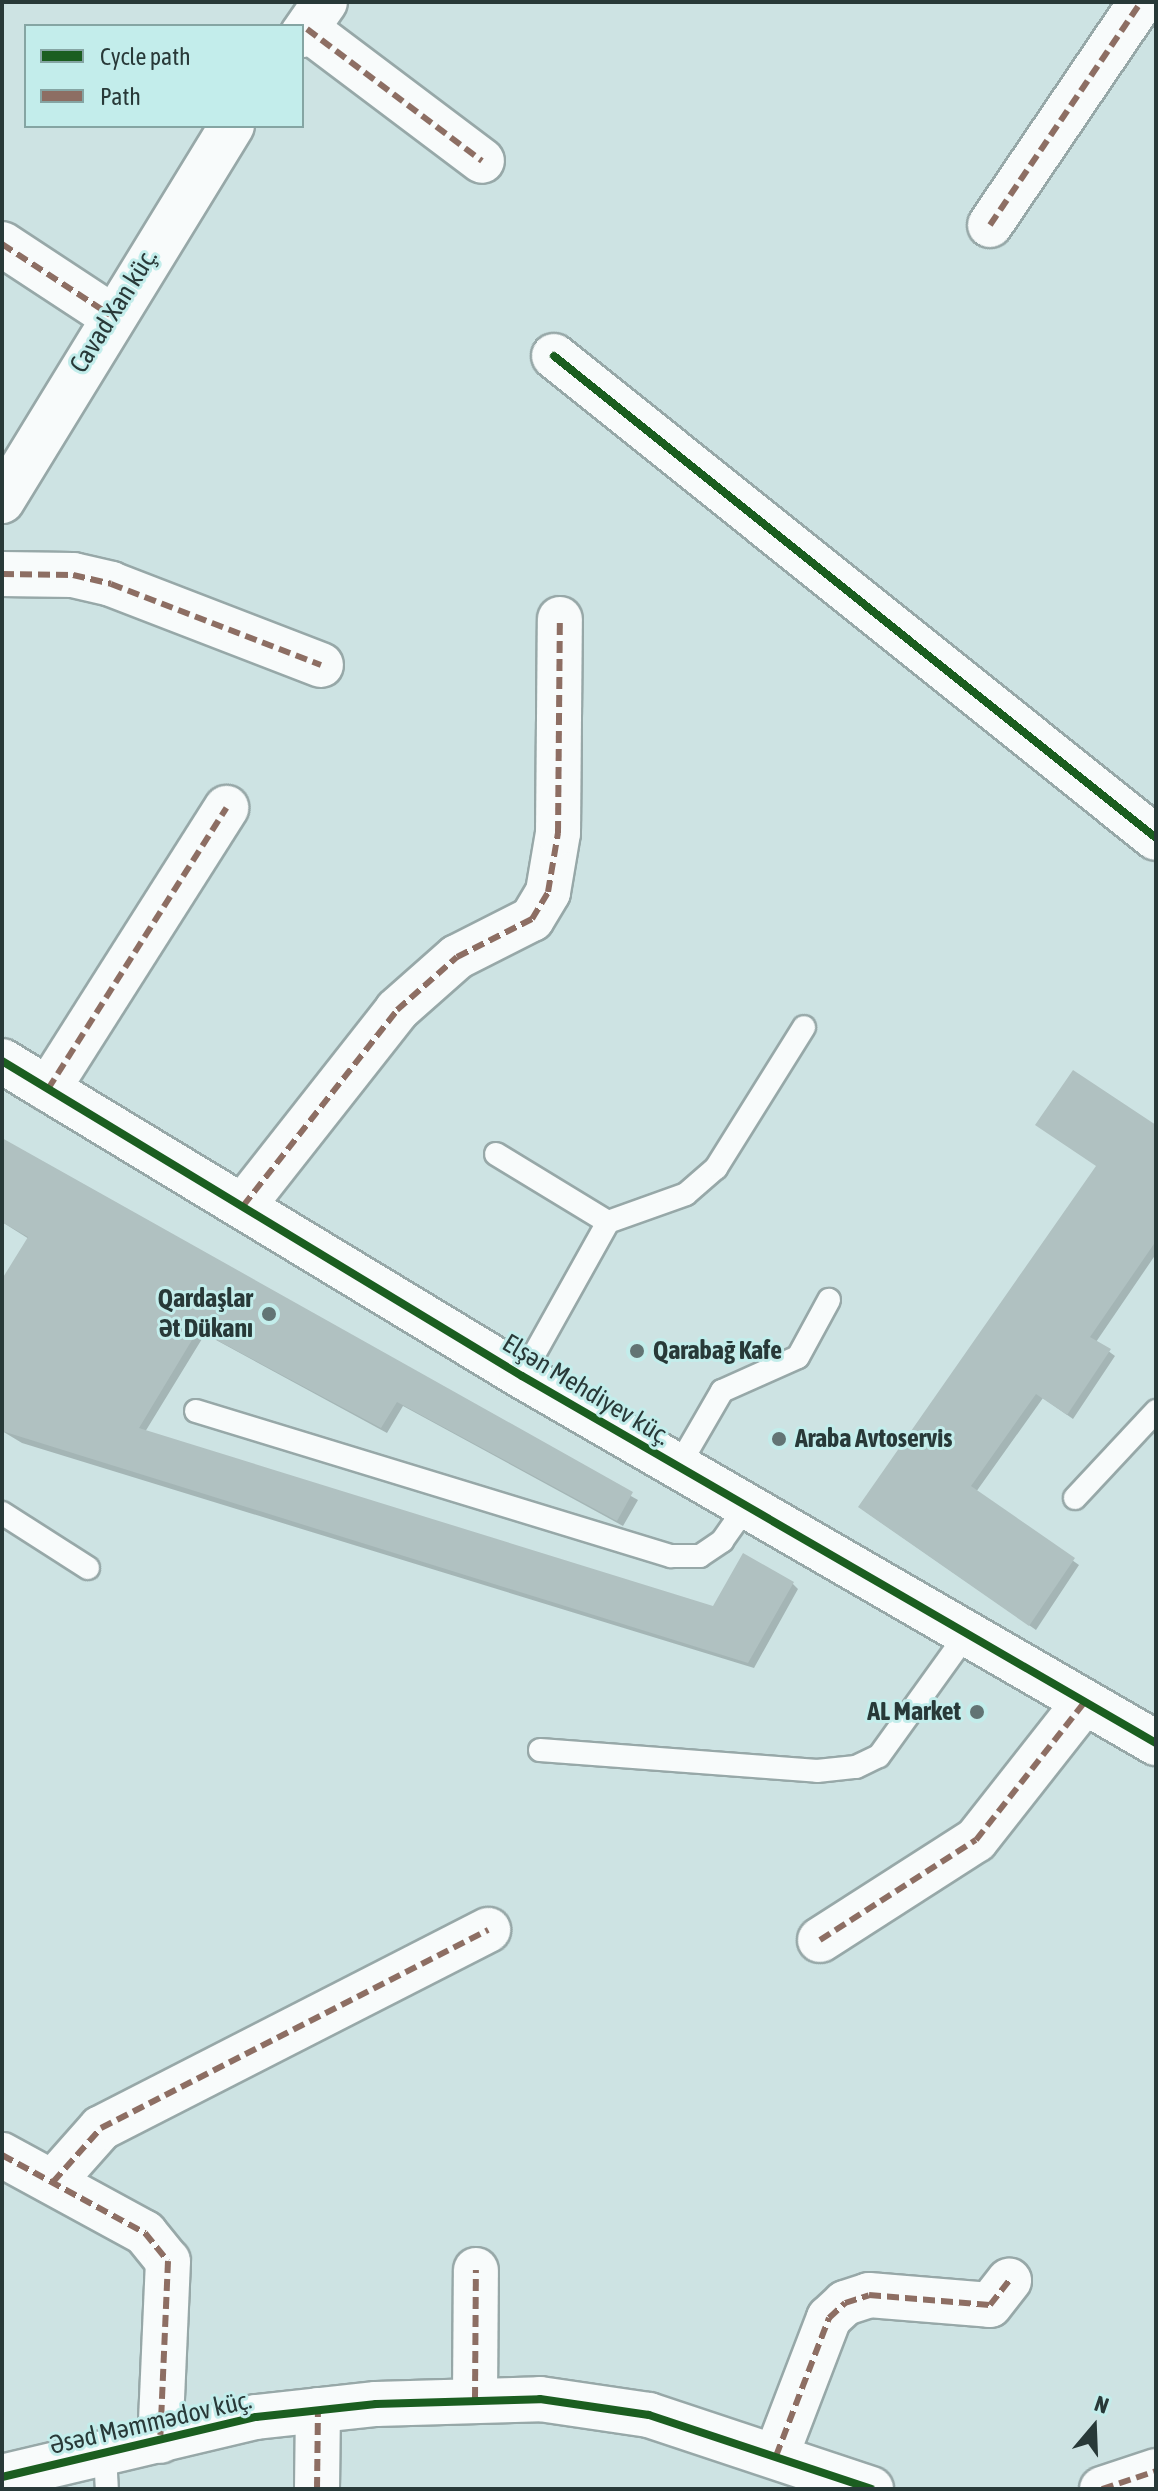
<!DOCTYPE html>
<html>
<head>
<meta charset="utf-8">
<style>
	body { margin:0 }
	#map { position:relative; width:1158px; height:2491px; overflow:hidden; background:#cde3e3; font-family:"Asap Condensed",sans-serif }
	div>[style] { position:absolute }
	.shadow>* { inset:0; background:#0003 }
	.building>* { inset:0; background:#b0c1c1 }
	.roads { filter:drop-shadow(2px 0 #97a8a8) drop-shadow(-2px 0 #97a8a8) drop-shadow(0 2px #97a8a8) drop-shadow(0 -2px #97a8a8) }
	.lane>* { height:22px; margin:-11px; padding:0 11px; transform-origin:11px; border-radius:11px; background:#f8fbfb }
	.street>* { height:44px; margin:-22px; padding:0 22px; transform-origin:22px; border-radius:22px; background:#f8fbfb }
	.secondary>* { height:44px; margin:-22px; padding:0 22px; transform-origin:22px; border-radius:22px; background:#f8fbfb }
	.quiet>* { height:6px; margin-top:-3px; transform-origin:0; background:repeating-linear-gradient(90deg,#8d6e63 0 12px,transparent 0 18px) }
	.cycleway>* { height:8px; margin:-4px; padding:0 4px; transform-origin:4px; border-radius:4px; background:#1b5e20 }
	.dots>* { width:22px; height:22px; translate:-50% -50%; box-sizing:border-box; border:4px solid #c3edeb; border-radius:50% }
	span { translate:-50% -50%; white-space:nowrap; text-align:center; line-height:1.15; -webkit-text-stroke:6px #c3edeb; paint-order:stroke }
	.street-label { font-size:26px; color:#283938 }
	.poi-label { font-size:26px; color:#283938; font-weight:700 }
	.right { translate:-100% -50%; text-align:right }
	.left { translate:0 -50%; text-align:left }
	.frame { position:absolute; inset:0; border:4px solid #283938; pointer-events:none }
	.legend { position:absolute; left:24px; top:24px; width:280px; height:104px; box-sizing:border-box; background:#c3edeb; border:2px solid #85a5a3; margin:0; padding:10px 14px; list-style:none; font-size:24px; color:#283938 }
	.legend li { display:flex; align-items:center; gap:16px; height:40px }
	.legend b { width:40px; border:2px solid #85a5a3 }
	.north { position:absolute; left:1054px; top:2387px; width:80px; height:80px; -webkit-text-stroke:6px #c3edeb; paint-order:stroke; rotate:19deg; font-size:22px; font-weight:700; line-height:32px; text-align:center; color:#283938 }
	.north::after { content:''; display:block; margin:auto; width:28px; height:36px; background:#283938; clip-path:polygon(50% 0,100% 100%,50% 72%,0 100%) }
</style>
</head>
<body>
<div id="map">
	<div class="shadow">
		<i style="clip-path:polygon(1156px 1128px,1156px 1254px,1096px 1342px,1115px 1356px,1073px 1419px,1043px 1398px,976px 1492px,1079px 1565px,1036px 1630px,866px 1512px)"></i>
		<i style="clip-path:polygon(2px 1140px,638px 1500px,623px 1526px,403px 1406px,387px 1433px,205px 1334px,145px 1432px,714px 1609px,792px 1583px,798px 1589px,754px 1668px,22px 1443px,2px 1431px,2px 1283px,29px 1239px,2px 1222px)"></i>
	</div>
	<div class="building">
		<i style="clip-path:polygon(1073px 1070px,1156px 1125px,1156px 1241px,1090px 1337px,1111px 1349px,1067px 1415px,1036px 1394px,971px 1486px,1075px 1558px,1029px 1626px,858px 1507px,1096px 1166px,1035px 1125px)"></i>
		<i style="clip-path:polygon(2px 1138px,633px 1492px,617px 1521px,397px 1402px,381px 1428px,198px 1330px,139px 1428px,713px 1606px,743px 1553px,794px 1582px,748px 1663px,2px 1431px,2px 1279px,28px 1237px,2px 1222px)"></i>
	</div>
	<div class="roads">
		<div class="lane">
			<i style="left:496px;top:1154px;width:131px;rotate:31.3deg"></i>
			<i style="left:522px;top:1376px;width:176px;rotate:-60.8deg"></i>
			<i style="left:608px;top:1222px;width:83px;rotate:-19.7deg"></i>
			<i style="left:686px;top:1194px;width:40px;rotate:-41deg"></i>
			<i style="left:716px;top:1168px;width:166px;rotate:-58deg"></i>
			<i style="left:196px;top:1411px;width:497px;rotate:17deg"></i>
			<i style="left:671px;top:1556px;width:29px"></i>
			<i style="left:700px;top:1556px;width:27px;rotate:-34deg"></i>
			<i style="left:722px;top:1541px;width:42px;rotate:-54.8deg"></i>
			<i style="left:678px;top:1467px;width:88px;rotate:-59.9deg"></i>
			<i style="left:722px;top:1391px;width:83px;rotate:-24.1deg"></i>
			<i style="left:798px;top:1357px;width:65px;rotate:-61.5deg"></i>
			<i style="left:1075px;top:1498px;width:119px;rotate:-47deg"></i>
			<i style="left:2px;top:1513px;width:102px;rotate:32.6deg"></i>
			<i style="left:540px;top:1750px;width:278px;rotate:4.3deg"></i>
			<i style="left:817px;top:1771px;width:39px;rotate:-6deg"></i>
			<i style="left:856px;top:1767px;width:25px;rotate:-26deg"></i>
			<i style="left:879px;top:1756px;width:149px;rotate:-54.3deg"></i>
			<i style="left:105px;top:2454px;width:35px;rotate:87deg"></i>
		</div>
		<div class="street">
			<i style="left:307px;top:29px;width:219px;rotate:37deg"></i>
			<i style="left:990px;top:225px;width:269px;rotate:-55.9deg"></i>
			<i style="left:2px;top:244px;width:129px;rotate:33.3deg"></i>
			<i style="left:554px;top:356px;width:771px;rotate:38.68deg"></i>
			<i style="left:2px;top:574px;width:71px;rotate:0.8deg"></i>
			<i style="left:73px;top:575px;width:39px;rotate:13deg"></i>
			<i style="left:111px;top:584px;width:225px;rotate:21.1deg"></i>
			<i style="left:48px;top:1089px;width:333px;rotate:-57.6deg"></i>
			<i style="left:243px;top:1206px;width:249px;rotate:-51.8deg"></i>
			<i style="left:397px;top:1010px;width:80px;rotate:-41.5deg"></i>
			<i style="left:457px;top:957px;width:84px;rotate:-26.9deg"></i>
			<i style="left:532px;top:919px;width:31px;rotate:-59deg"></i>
			<i style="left:548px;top:892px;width:60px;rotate:-80.4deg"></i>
			<i style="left:558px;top:833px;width:214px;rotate:-89.5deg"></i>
			<i style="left:820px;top:1940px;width:185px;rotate:-32.7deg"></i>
			<i style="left:976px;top:1840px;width:173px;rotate:-51.8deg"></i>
			<i style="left:2px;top:2155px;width:163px;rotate:28.6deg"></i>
			<i style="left:145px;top:2233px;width:36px;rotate:51deg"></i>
			<i style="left:168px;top:2261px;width:180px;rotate:92.5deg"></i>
			<i style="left:53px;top:2182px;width:72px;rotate:-48.4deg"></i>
			<i style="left:101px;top:2128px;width:435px;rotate:-27.1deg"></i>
			<i style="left:475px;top:2399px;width:129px;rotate:-89.6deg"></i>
			<i style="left:776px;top:2456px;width:148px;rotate:-69deg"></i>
			<i style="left:829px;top:2318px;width:22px;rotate:-43deg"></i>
			<i style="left:845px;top:2303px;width:25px;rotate:-18deg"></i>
			<i style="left:869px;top:2295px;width:121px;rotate:4.7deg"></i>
			<i style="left:990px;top:2305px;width:31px;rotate:-52deg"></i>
			<i style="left:2px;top:2477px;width:261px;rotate:-13.3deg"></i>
			<i style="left:256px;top:2417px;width:121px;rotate:-6.2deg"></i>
			<i style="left:376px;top:2404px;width:164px;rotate:-1.7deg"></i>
			<i style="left:540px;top:2399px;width:110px;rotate:8.4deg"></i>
			<i style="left:649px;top:2415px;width:234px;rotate:18.4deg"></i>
			<i style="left:317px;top:2489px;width:79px;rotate:-89.3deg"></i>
			<i style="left:1102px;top:2489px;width:57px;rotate:-18.4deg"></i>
		</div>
		<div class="secondary">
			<i style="left:302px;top:35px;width:40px;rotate:-55.1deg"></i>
			<i style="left:2px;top:501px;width:440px;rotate:-58.5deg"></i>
			<i style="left:2px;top:1061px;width:608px;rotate:31.21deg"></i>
			<i style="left:522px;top:1376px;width:733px;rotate:30.07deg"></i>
		</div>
	</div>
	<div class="quiet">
		<i style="left:307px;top:29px;width:219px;rotate:37deg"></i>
		<i style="left:990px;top:225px;width:269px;rotate:-55.9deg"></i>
		<i style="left:2px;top:244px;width:129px;rotate:33.3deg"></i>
		<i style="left:2px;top:574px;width:71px;rotate:0.8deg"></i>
		<i style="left:73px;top:575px;width:39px;rotate:13deg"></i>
		<i style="left:111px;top:584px;width:225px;rotate:21.1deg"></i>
		<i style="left:48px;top:1089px;width:333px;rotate:-57.6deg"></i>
		<i style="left:243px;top:1206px;width:249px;rotate:-51.8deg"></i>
		<i style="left:397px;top:1010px;width:80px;rotate:-41.5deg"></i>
		<i style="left:457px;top:957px;width:84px;rotate:-26.9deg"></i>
		<i style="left:532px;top:919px;width:31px;rotate:-59deg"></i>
		<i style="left:548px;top:892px;width:60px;rotate:-80.4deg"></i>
		<i style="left:558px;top:833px;width:214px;rotate:-89.5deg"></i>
		<i style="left:820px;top:1940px;width:185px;rotate:-32.7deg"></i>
		<i style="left:976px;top:1840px;width:173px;rotate:-51.8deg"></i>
		<i style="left:2px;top:2155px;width:163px;rotate:28.6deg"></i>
		<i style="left:145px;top:2233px;width:36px;rotate:51deg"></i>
		<i style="left:168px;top:2261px;width:180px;rotate:92.5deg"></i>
		<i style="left:53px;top:2182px;width:72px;rotate:-48.4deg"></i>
		<i style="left:101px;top:2128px;width:435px;rotate:-27.1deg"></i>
		<i style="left:475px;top:2399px;width:129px;rotate:-89.6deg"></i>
		<i style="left:776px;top:2456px;width:148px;rotate:-69deg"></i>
		<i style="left:829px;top:2318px;width:22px;rotate:-43deg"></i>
		<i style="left:845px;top:2303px;width:25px;rotate:-18deg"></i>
		<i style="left:869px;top:2295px;width:121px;rotate:4.7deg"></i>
		<i style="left:990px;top:2305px;width:31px;rotate:-52deg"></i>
		<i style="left:317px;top:2489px;width:79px;rotate:-89.3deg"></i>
		<i style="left:1102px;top:2489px;width:57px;rotate:-18.4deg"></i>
	</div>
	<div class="cycleway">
		<i style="left:554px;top:356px;width:771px;rotate:38.68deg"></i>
		<i style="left:2px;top:1061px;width:608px;rotate:31.21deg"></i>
		<i style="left:522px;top:1376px;width:733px;rotate:30.07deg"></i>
		<i style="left:2px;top:2477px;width:261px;rotate:-13.3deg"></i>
		<i style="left:256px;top:2417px;width:121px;rotate:-6.2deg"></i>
		<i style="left:376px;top:2404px;width:164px;rotate:-1.7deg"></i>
		<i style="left:540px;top:2399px;width:110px;rotate:8.4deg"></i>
		<i style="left:649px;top:2415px;width:234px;rotate:18.4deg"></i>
	</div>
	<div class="dots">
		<i style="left:269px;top:1314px;background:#627474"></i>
		<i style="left:637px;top:1351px;background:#627474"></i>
		<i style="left:779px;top:1439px;background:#627474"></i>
		<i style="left:977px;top:1712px;background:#627474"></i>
	</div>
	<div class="street-label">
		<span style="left:114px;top:311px;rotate:-58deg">Cavad Xan küç.</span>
		<span style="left:586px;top:1390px;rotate:31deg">Elşən Mehdiyev küç.</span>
		<span style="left:151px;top:2423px;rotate:-13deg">Əsəd Məmmədov küç.</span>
	</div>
	<div class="poi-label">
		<span class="right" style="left:253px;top:1314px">Qardaşlar<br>Ət Dükanı</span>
		<span class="left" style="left:653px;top:1351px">Qarabağ Kafe</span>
		<span class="left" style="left:795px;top:1439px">Araba Avtoservis</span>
		<span class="right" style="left:961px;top:1712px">AL Market</span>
	</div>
	<div class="frame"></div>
	<ul class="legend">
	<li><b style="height:10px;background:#1b5e20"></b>Cycle path</li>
	<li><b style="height:10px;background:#8d6e63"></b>Path</li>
	</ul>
	<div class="north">N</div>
</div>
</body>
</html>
